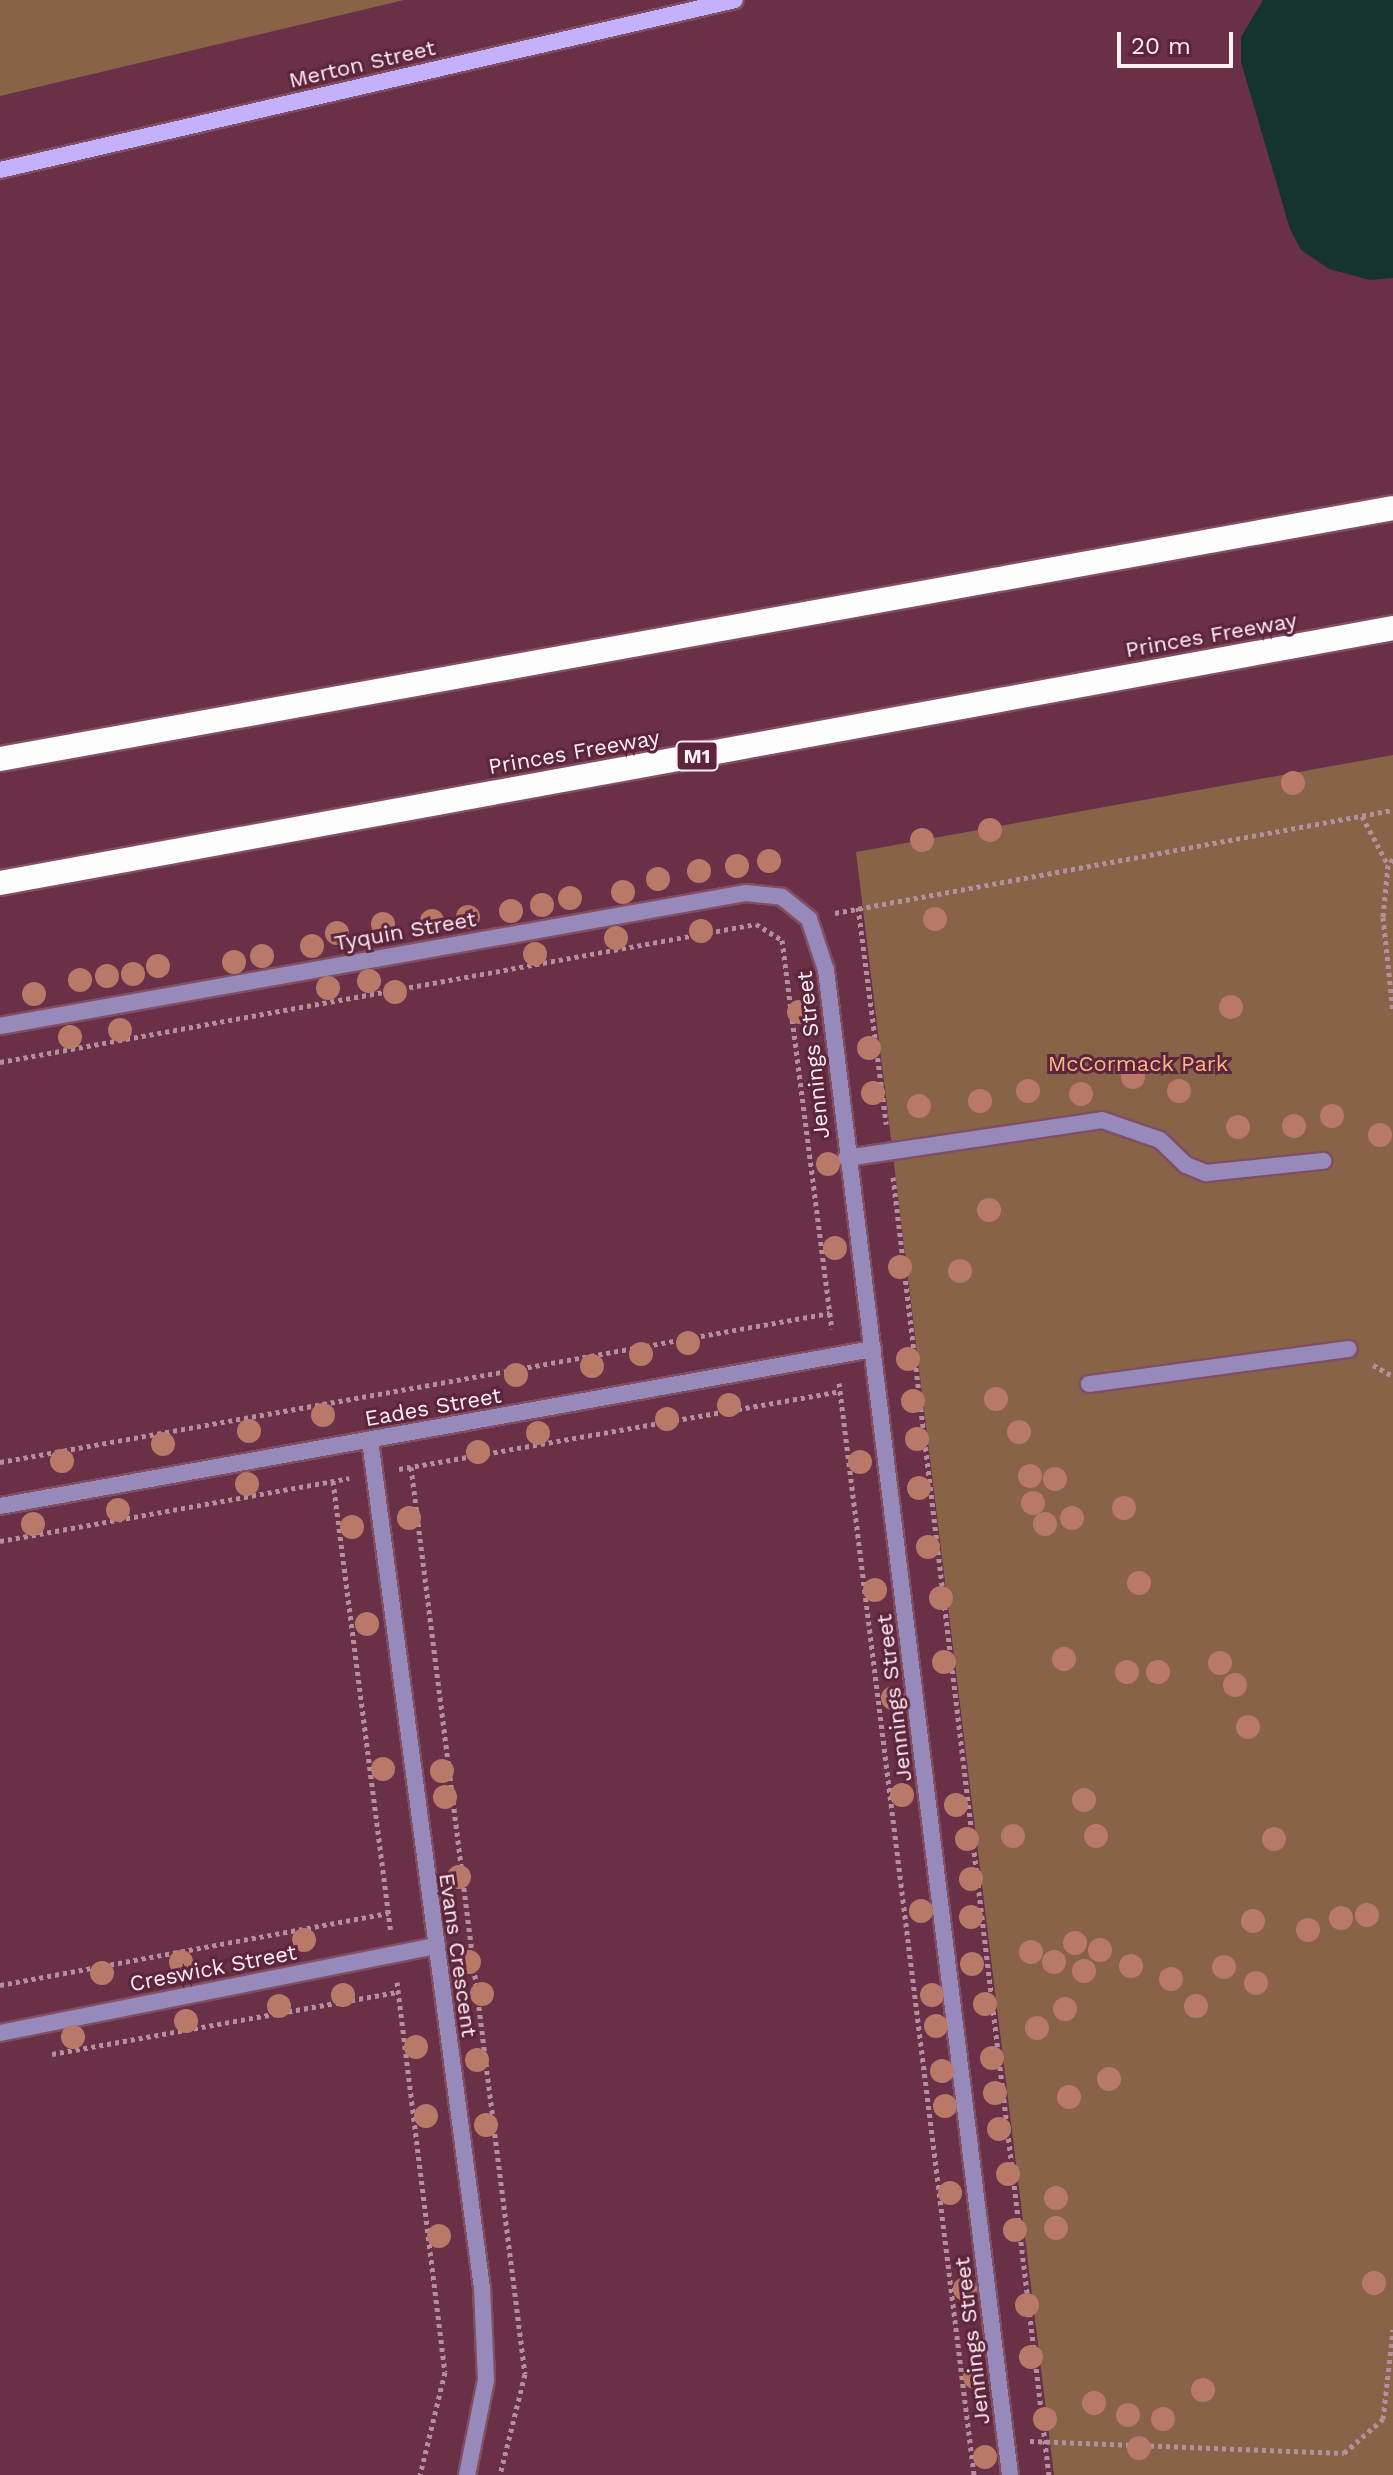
<!DOCTYPE html>
<html>
<head>
<meta charset="utf-8">
<style>
	body { margin:0 }
	#map { position:relative; width:1393px; height:2475px; overflow:hidden; background:#693047; font-family:"Work Sans",sans-serif }
	div>[style] { position:absolute }
	.green>* { inset:0; background:#886348 }
	.water>* { inset:0; background:#15342d }
	.path>* { height:5px; margin-top:-2.5px; transform-origin:0; background:repeating-linear-gradient(90deg,#b4909e 0 4px,transparent 0 8px) }
	.roads { filter:drop-shadow(2px 0 #814f63) drop-shadow(-2px 0 #814f63) drop-shadow(0 2px #814f63) drop-shadow(0 -2px #814f63) }
	.lane>* { height:16px; margin:-8px; padding:0 8px; transform-origin:8px; border-radius:8px; background:#978aba }
	.street>* { height:16px; margin:-8px; padding:0 8px; transform-origin:8px; border-radius:8px; background:#978aba }
	.secondary>* { height:16px; margin:-8px; padding:0 8px; transform-origin:8px; border-radius:8px; background:#c5b0fb }
	.highway>* { height:24px; margin:-12px; padding:0 12px; transform-origin:12px; border-radius:12px; background:#fdfdfd }
	.trees>* { width:24px; height:24px; margin:-12px; border-radius:50%; background:#b87968 }
	span { translate:-50% -50%; white-space:nowrap; text-align:center; line-height:1.15; -webkit-text-stroke:6px #5d253c; paint-order:stroke }
	.shield-label span { padding:2px 6px; background:#5d253c; border:2px solid; border-radius:6px; -webkit-text-stroke-width:0 }
	.shield-label { font-size:20px; color:#fff0f4; font-weight:700 }
	.street-label { font-size:22px; color:#fff0f4 }
	.park-label { font-size:22px; color:#f9b583 }
	.scale { position:absolute; left:1117px; top:32px; width:116px; height:36px; box-sizing:border-box; border:4px solid #fff0f4; border-top:0; padding-left:10px; font-size:24px; line-height:28px; white-space:nowrap; color:#fff0f4; -webkit-text-stroke:6px #5d253c; paint-order:stroke }
</style>
</head>
<body>
<div id="map">
	<div class="green">
		<i style="clip-path:polygon(0 0,404px 0,0 96px)"></i>
		<i style="clip-path:polygon(1393px 755px,1393px 2475px,1054px 2475px,856px 852px)"></i>
	</div>
	<div class="water">
		<i style="clip-path:polygon(1263px 0,1393px 0,1393px 278px,1370px 280px,1329px 269px,1301px 250px,1290px 229px,1241px 62px,1241px 37px)"></i>
	</div>
	<div class="path">
		<i style="left:1362px;top:816px;width:55px;rotate:62deg"></i>
		<i style="left:1393px;top:859px;width:8px;rotate:130deg"></i>
		<i style="left:1388px;top:865px;width:52px;rotate:95.5deg"></i>
		<i style="left:1383px;top:917px;width:96px;rotate:84deg"></i>
		<i style="left:858px;top:907px;width:219px;rotate:82.6deg"></i>
		<i style="left:835px;top:913px;width:567px;rotate:-10.46deg"></i>
		<i style="left:0;top:1062px;width:768px;rotate:-10.34deg"></i>
		<i style="left:756px;top:924px;width:31px;rotate:32deg"></i>
		<i style="left:782px;top:940px;width:392px;rotate:82.7deg"></i>
		<i style="left:893px;top:1177px;width:1307px;rotate:83.15deg"></i>
		<i style="left:1373px;top:1365px;width:23px;rotate:29deg"></i>
		<i style="left:839px;top:1383px;width:1100px;rotate:82.95deg"></i>
		<i style="left:0;top:1462px;width:843px;rotate:-10.18deg"></i>
		<i style="left:411px;top:1467px;width:914px;rotate:82.84deg"></i>
		<i style="left:525px;top:2374px;width:104px;rotate:103.9deg"></i>
		<i style="left:399px;top:1469px;width:448px;rotate:-10deg"></i>
		<i style="left:333px;top:1481px;width:452px;rotate:82.7deg"></i>
		<i style="left:0;top:1541px;width:355px;rotate:-10.2deg"></i>
		<i style="left:397px;top:1982px;width:393px;rotate:83deg"></i>
		<i style="left:445px;top:2372px;width:106px;rotate:103.6deg"></i>
		<i style="left:0;top:1985px;width:395px;rotate:-10.5deg"></i>
		<i style="left:52px;top:2054px;width:352px;rotate:-10.2deg"></i>
		<i style="left:1030px;top:2441px;width:314px;rotate:2.2deg"></i>
		<i style="left:1344px;top:2453px;width:52px;rotate:-41.1deg"></i>
		<i style="left:1383px;top:2419px;width:90px;rotate:-83.6deg"></i>
	</div>
	<div class="roads">
		<div class="lane">
			<i style="left:846px;top:1158px;width:259px;rotate:-8.4deg"></i>
			<i style="left:1102px;top:1120px;width:61px;rotate:19deg"></i>
			<i style="left:1160px;top:1140px;width:36px;rotate:44deg"></i>
			<i style="left:1186px;top:1165px;width:22px;rotate:22deg"></i>
			<i style="left:1206px;top:1173px;width:118px;rotate:-5.9deg"></i>
			<i style="left:1089px;top:1384px;width:262px;rotate:-7.7deg"></i>
		</div>
		<div class="street">
			<i style="left:0;top:1026px;width:758px;rotate:-10.11deg"></i>
			<i style="left:746px;top:893px;width:36px;rotate:6deg"></i>
			<i style="left:782px;top:897px;width:35px;rotate:39deg"></i>
			<i style="left:809px;top:919px;width:54px;rotate:71.6deg"></i>
			<i style="left:826px;top:970px;width:1516px;rotate:83.03deg"></i>
			<i style="left:370px;top:1440px;width:855px;rotate:82.48deg"></i>
			<i style="left:482px;top:2288px;width:92px;rotate:87.5deg"></i>
			<i style="left:486px;top:2380px;width:97px;rotate:101.3deg"></i>
			<i style="left:0;top:1506px;width:887px;rotate:-10.2deg"></i>
			<i style="left:0;top:2033px;width:443px;rotate:-11.3deg"></i>
		</div>
		<div class="secondary">
			<i style="left:0;top:170px;width:754px;rotate:-13.02deg"></i>
		</div>
		<div class="highway">
			<i style="left:0;top:759px;width:1415px;rotate:-10.21deg"></i>
			<i style="left:0;top:883px;width:1416px;rotate:-10.37deg"></i>
		</div>
	</div>
	<div class="trees">
		<i style="left:1293px;top:783px"></i>
		<i style="left:990px;top:830px"></i>
		<i style="left:922px;top:840px"></i>
		<i style="left:769px;top:861px"></i>
		<i style="left:737px;top:866px"></i>
		<i style="left:699px;top:871px"></i>
		<i style="left:658px;top:879px"></i>
		<i style="left:623px;top:892px"></i>
		<i style="left:570px;top:898px"></i>
		<i style="left:542px;top:905px"></i>
		<i style="left:511px;top:911px"></i>
		<i style="left:468px;top:917px"></i>
		<i style="left:935px;top:919px"></i>
		<i style="left:432px;top:921px"></i>
		<i style="left:383px;top:924px"></i>
		<i style="left:701px;top:931px"></i>
		<i style="left:337px;top:933px"></i>
		<i style="left:616px;top:938px"></i>
		<i style="left:312px;top:946px"></i>
		<i style="left:535px;top:954px"></i>
		<i style="left:262px;top:956px"></i>
		<i style="left:234px;top:962px"></i>
		<i style="left:158px;top:966px"></i>
		<i style="left:133px;top:974px"></i>
		<i style="left:107px;top:976px"></i>
		<i style="left:80px;top:980px"></i>
		<i style="left:369px;top:981px"></i>
		<i style="left:328px;top:988px"></i>
		<i style="left:395px;top:992px"></i>
		<i style="left:34px;top:994px"></i>
		<i style="left:1231px;top:1007px"></i>
		<i style="left:799px;top:1012px"></i>
		<i style="left:120px;top:1030px"></i>
		<i style="left:70px;top:1037px"></i>
		<i style="left:869px;top:1048px"></i>
		<i style="left:1133px;top:1077px"></i>
		<i style="left:1028px;top:1091px"></i>
		<i style="left:1179px;top:1091px"></i>
		<i style="left:873px;top:1093px"></i>
		<i style="left:1081px;top:1094px"></i>
		<i style="left:980px;top:1101px"></i>
		<i style="left:919px;top:1106px"></i>
		<i style="left:1332px;top:1116px"></i>
		<i style="left:1294px;top:1126px"></i>
		<i style="left:1238px;top:1127px"></i>
		<i style="left:1380px;top:1135px"></i>
		<i style="left:828px;top:1164px"></i>
		<i style="left:989px;top:1210px"></i>
		<i style="left:835px;top:1248px"></i>
		<i style="left:900px;top:1267px"></i>
		<i style="left:960px;top:1271px"></i>
		<i style="left:688px;top:1343px"></i>
		<i style="left:641px;top:1354px"></i>
		<i style="left:908px;top:1359px"></i>
		<i style="left:592px;top:1366px"></i>
		<i style="left:516px;top:1375px"></i>
		<i style="left:996px;top:1399px"></i>
		<i style="left:913px;top:1401px"></i>
		<i style="left:729px;top:1405px"></i>
		<i style="left:323px;top:1415px"></i>
		<i style="left:667px;top:1419px"></i>
		<i style="left:249px;top:1431px"></i>
		<i style="left:1019px;top:1432px"></i>
		<i style="left:538px;top:1433px"></i>
		<i style="left:917px;top:1439px"></i>
		<i style="left:163px;top:1444px"></i>
		<i style="left:478px;top:1452px"></i>
		<i style="left:62px;top:1461px"></i>
		<i style="left:860px;top:1462px"></i>
		<i style="left:1030px;top:1476px"></i>
		<i style="left:1055px;top:1479px"></i>
		<i style="left:247px;top:1484px"></i>
		<i style="left:919px;top:1488px"></i>
		<i style="left:1033px;top:1503px"></i>
		<i style="left:1124px;top:1508px"></i>
		<i style="left:118px;top:1510px"></i>
		<i style="left:409px;top:1518px"></i>
		<i style="left:1072px;top:1518px"></i>
		<i style="left:33px;top:1524px"></i>
		<i style="left:1045px;top:1524px"></i>
		<i style="left:352px;top:1527px"></i>
		<i style="left:928px;top:1547px"></i>
		<i style="left:1139px;top:1583px"></i>
		<i style="left:875px;top:1590px"></i>
		<i style="left:941px;top:1598px"></i>
		<i style="left:367px;top:1624px"></i>
		<i style="left:1064px;top:1659px"></i>
		<i style="left:944px;top:1662px"></i>
		<i style="left:1220px;top:1663px"></i>
		<i style="left:1127px;top:1672px"></i>
		<i style="left:1158px;top:1672px"></i>
		<i style="left:1235px;top:1685px"></i>
		<i style="left:893px;top:1698px"></i>
		<i style="left:1248px;top:1727px"></i>
		<i style="left:383px;top:1769px"></i>
		<i style="left:442px;top:1771px"></i>
		<i style="left:902px;top:1795px"></i>
		<i style="left:445px;top:1797px"></i>
		<i style="left:1084px;top:1800px"></i>
		<i style="left:956px;top:1805px"></i>
		<i style="left:1013px;top:1836px"></i>
		<i style="left:1096px;top:1836px"></i>
		<i style="left:967px;top:1839px"></i>
		<i style="left:1274px;top:1839px"></i>
		<i style="left:459px;top:1877px"></i>
		<i style="left:971px;top:1879px"></i>
		<i style="left:921px;top:1911px"></i>
		<i style="left:1367px;top:1915px"></i>
		<i style="left:971px;top:1917px"></i>
		<i style="left:1341px;top:1918px"></i>
		<i style="left:1253px;top:1921px"></i>
		<i style="left:1308px;top:1930px"></i>
		<i style="left:304px;top:1940px"></i>
		<i style="left:1075px;top:1943px"></i>
		<i style="left:1100px;top:1950px"></i>
		<i style="left:1031px;top:1952px"></i>
		<i style="left:181px;top:1962px"></i>
		<i style="left:469px;top:1962px"></i>
		<i style="left:1054px;top:1962px"></i>
		<i style="left:972px;top:1964px"></i>
		<i style="left:1131px;top:1966px"></i>
		<i style="left:1224px;top:1967px"></i>
		<i style="left:1084px;top:1971px"></i>
		<i style="left:102px;top:1973px"></i>
		<i style="left:1171px;top:1979px"></i>
		<i style="left:1256px;top:1983px"></i>
		<i style="left:482px;top:1994px"></i>
		<i style="left:343px;top:1995px"></i>
		<i style="left:932px;top:1995px"></i>
		<i style="left:985px;top:2004px"></i>
		<i style="left:279px;top:2006px"></i>
		<i style="left:1196px;top:2006px"></i>
		<i style="left:1065px;top:2009px"></i>
		<i style="left:186px;top:2021px"></i>
		<i style="left:936px;top:2026px"></i>
		<i style="left:1037px;top:2028px"></i>
		<i style="left:73px;top:2037px"></i>
		<i style="left:416px;top:2047px"></i>
		<i style="left:992px;top:2058px"></i>
		<i style="left:477px;top:2060px"></i>
		<i style="left:942px;top:2071px"></i>
		<i style="left:1109px;top:2079px"></i>
		<i style="left:995px;top:2093px"></i>
		<i style="left:1069px;top:2097px"></i>
		<i style="left:945px;top:2106px"></i>
		<i style="left:426px;top:2116px"></i>
		<i style="left:486px;top:2125px"></i>
		<i style="left:999px;top:2129px"></i>
		<i style="left:1008px;top:2174px"></i>
		<i style="left:950px;top:2193px"></i>
		<i style="left:1056px;top:2198px"></i>
		<i style="left:1056px;top:2228px"></i>
		<i style="left:1015px;top:2230px"></i>
		<i style="left:439px;top:2236px"></i>
		<i style="left:1374px;top:2283px"></i>
		<i style="left:965px;top:2289px"></i>
		<i style="left:1027px;top:2305px"></i>
		<i style="left:1031px;top:2357px"></i>
		<i style="left:975px;top:2377px"></i>
		<i style="left:1203px;top:2390px"></i>
		<i style="left:1094px;top:2403px"></i>
		<i style="left:1128px;top:2415px"></i>
		<i style="left:1045px;top:2419px"></i>
		<i style="left:1163px;top:2419px"></i>
		<i style="left:1139px;top:2448px"></i>
		<i style="left:985px;top:2457px"></i>
	</div>
	<div class="shield-label">
		<span style="left:697px;top:756px">M1</span>
	</div>
	<div class="street-label">
		<span style="left:362px;top:64px;rotate:-13deg">Merton Street</span>
		<span style="left:1211px;top:635px;rotate:-10deg">Princes Freeway</span>
		<span style="left:574px;top:752px;rotate:-10deg">Princes Freeway</span>
		<span style="left:405px;top:931px;rotate:-10deg">Tyquin Street</span>
		<span style="left:813px;top:1055px;rotate:-96deg">Jennings Street</span>
		<span style="left:433px;top:1407px;rotate:-10deg">Eades Street</span>
		<span style="left:894px;top:1698px;rotate:-97deg">Jennings Street</span>
		<span style="left:458px;top:1955px;rotate:82deg">Evans Crescent</span>
		<span style="left:213px;top:1968px;rotate:-11deg">Creswick Street</span>
		<span style="left:972px;top:2341px;rotate:-97deg">Jennings Street</span>
	</div>
	<div class="park-label">
		<span style="left:1138px;top:1064px">McCormack Park</span>
	</div>
	<div class="scale">20 m</div>
</div>
</body>
</html>
